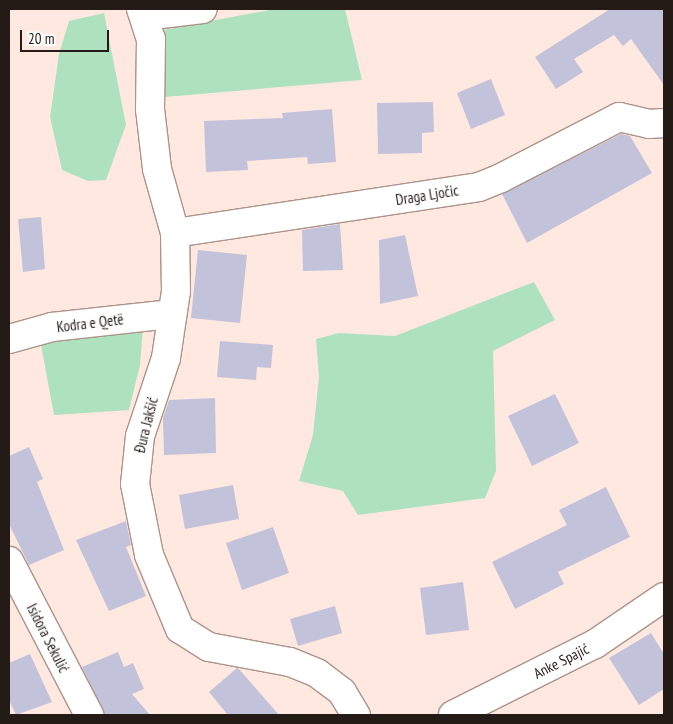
<!DOCTYPE html>
<html>
<head>
<meta charset="utf-8">
<style>
	body { margin:0 }
	#map { position:relative; width:673px; height:724px; overflow:hidden; background:#ffe8df; font-family:"PT Sans Narrow",sans-serif }
	div>[style] { position:absolute }
	.green>* { inset:0; background:#aee1be }
	.building>* { inset:0; background:#c3c2db }
	.roads { filter:drop-shadow(1px 0 #ad9389) drop-shadow(-1px 0 #ad9389) drop-shadow(0 1px #ad9389) drop-shadow(0 -1px #ad9389) }
	.minor>* { height:28px; margin:-14px; padding:0 14px; transform-origin:14px; border-radius:14px; background:#fff }
	span { translate:-50% -50%; white-space:nowrap; text-align:center; line-height:1.15; -webkit-text-stroke:4.5px #fff; paint-order:stroke }
	.street-label { font-size:15px; color:#241a16 }
	.frame { position:absolute; inset:0; border:10px solid #241a16; pointer-events:none }
	.scale { position:absolute; left:20px; top:30px; width:89px; height:22px; box-sizing:border-box; border:2px solid #241a16; border-top:0; padding-left:6px; font-size:15px; line-height:18px; white-space:nowrap; color:#241a16; -webkit-text-stroke:4px #fff; paint-order:stroke }
</style>
</head>
<body>
<div id="map">
	<div class="green">
		<i style="clip-path:polygon(275px 9px,345px 9px,362px 80px,165px 97px,163px 30px)"></i>
		<i style="clip-path:polygon(104px 13px,126px 125px,106px 180px,88px 181px,62px 170px,50px 117px,59px 54px,69px 21px)"></i>
		<i style="clip-path:polygon(534px 282px,555px 320px,493px 351px,496px 471px,485px 498px,358px 515px,343px 491px,299px 481px,313px 435px,319px 377px,316px 339px,339px 333px,395px 336px)"></i>
		<i style="clip-path:polygon(143px 326px,140px 365px,129px 410px,54px 415px,39px 334px)"></i>
	</div>
	<div class="building">
		<i style="clip-path:polygon(610px 9px,664px 9px,664px 85px,631px 39px,623px 46px,614px 35px,574px 59px,583px 72px,556px 89px,535px 57px)"></i>
		<i style="clip-path:polygon(491px 79px,505px 115px,471px 129px,457px 93px)"></i>
		<i style="clip-path:polygon(433px 102px,434px 132px,422px 133px,422px 153px,378px 154px,377px 103px)"></i>
		<i style="clip-path:polygon(332px 109px,336px 162px,308px 164px,307px 157px,247px 161px,248px 170px,206px 172px,204px 121px,283px 118px,282px 113px)"></i>
		<i style="clip-path:polygon(621px 134px,630px 136px,652px 173px,527px 243px,502px 194px)"></i>
		<i style="clip-path:polygon(41px 217px,45px 269px,23px 272px,18px 219px)"></i>
		<i style="clip-path:polygon(340px 224px,343px 270px,303px 271px,302px 230px)"></i>
		<i style="clip-path:polygon(405px 235px,418px 296px,380px 304px,379px 240px)"></i>
		<i style="clip-path:polygon(198px 250px,247px 255px,240px 323px,191px 318px)"></i>
		<i style="clip-path:polygon(220px 341px,273px 345px,271px 368px,257px 367px,256px 380px,217px 377px)"></i>
		<i style="clip-path:polygon(555px 394px,579px 443px,532px 466px,508px 416px)"></i>
		<i style="clip-path:polygon(215px 398px,216px 453px,164px 455px,163px 418px,169px 400px)"></i>
		<i style="clip-path:polygon(29px 447px,43px 479px,37px 482px,64px 550px,29px 565px,9px 524px,9px 456px)"></i>
		<i style="clip-path:polygon(233px 485px,239px 519px,185px 529px,179px 495px)"></i>
		<i style="clip-path:polygon(606px 487px,630px 537px,558px 572px,564px 584px,515px 609px,492px 562px,567px 525px,559px 510px)"></i>
		<i style="clip-path:polygon(126px 521px,131px 545px,126px 547px,146px 596px,109px 611px,76px 540px)"></i>
		<i style="clip-path:polygon(273px 527px,289px 573px,242px 590px,226px 543px)"></i>
		<i style="clip-path:polygon(463px 582px,469px 630px,426px 635px,420px 588px)"></i>
		<i style="clip-path:polygon(335px 606px,342px 633px,298px 646px,290px 619px)"></i>
		<i style="clip-path:polygon(651px 633px,664px 654px,664px 689px,639px 705px,609px 658px)"></i>
		<i style="clip-path:polygon(118px 652px,124px 667px,133px 663px,144px 689px,132px 694px,150px 715px,105px 715px,82px 667px)"></i>
		<i style="clip-path:polygon(30px 654px,52px 702px,16px 715px,9px 700px,9px 663px)"></i>
		<i style="clip-path:polygon(237px 668px,239px 669px,279px 715px,228px 715px,209px 692px)"></i>
	</div>
	<div class="roads">
		<div class="minor">
			<i style="left:141px;top:9px;width:32px;rotate:72deg"></i>
			<i style="left:151px;top:39px;width:70px;rotate:90.8deg"></i>
			<i style="left:150px;top:109px;width:60px;rotate:83.3deg"></i>
			<i style="left:157px;top:169px;width:66px;rotate:74.3deg"></i>
			<i style="left:175px;top:233px;width:58px;rotate:89deg"></i>
			<i style="left:176px;top:291px;width:68px;rotate:98.5deg"></i>
			<i style="left:166px;top:358px;width:82px;rotate:108.4deg"></i>
			<i style="left:140px;top:436px;width:48px;rotate:95.9deg"></i>
			<i style="left:135px;top:484px;width:72px;rotate:78.8deg"></i>
			<i style="left:149px;top:555px;width:80px;rotate:67.3deg"></i>
			<i style="left:180px;top:629px;width:34px;rotate:32deg"></i>
			<i style="left:209px;top:647px;width:82px;rotate:10.5deg"></i>
			<i style="left:290px;top:662px;width:29px;rotate:22deg"></i>
			<i style="left:317px;top:673px;width:31px;rotate:37deg"></i>
			<i style="left:342px;top:692px;width:27px;rotate:59deg"></i>
			<i style="left:144px;top:16px;width:59px;rotate:-6.8deg"></i>
			<i style="left:175px;top:233px;width:307px;rotate:-8.6deg"></i>
			<i style="left:479px;top:187px;width:24px;rotate:-22deg"></i>
			<i style="left:501px;top:178px;width:133px;rotate:-27.3deg"></i>
			<i style="left:619px;top:117px;width:31px;rotate:13deg"></i>
			<i style="left:649px;top:124px;width:15px;rotate:-4deg"></i>
			<i style="left:9px;top:339px;width:45px;rotate:-15.6deg"></i>
			<i style="left:52px;top:327px;width:121px;rotate:-6.2deg"></i>
			<i style="left:9px;top:561px;width:174px;rotate:62.5deg"></i>
			<i style="left:453px;top:715px;width:159px;rotate:-26.6deg"></i>
			<i style="left:595px;top:644px;width:83px;rotate:-34.3deg"></i>
		</div>
	</div>
	<div class="street-label">
		<span style="left:427px;top:195px;rotate:-9deg">Draga Ljočic</span>
		<span style="left:90px;top:323px;rotate:-7deg">Kodra e Qetë</span>
		<span style="left:146px;top:425px;rotate:-76deg">Ðura Jakšić</span>
		<span style="left:48px;top:638px;rotate:63deg">Isidora Sekulić</span>
		<span style="left:561px;top:661px;rotate:-27deg">Anke Spajić</span>
	</div>
	<div class="frame"></div>
	<div class="scale">20 m</div>
</div>
</body>
</html>
